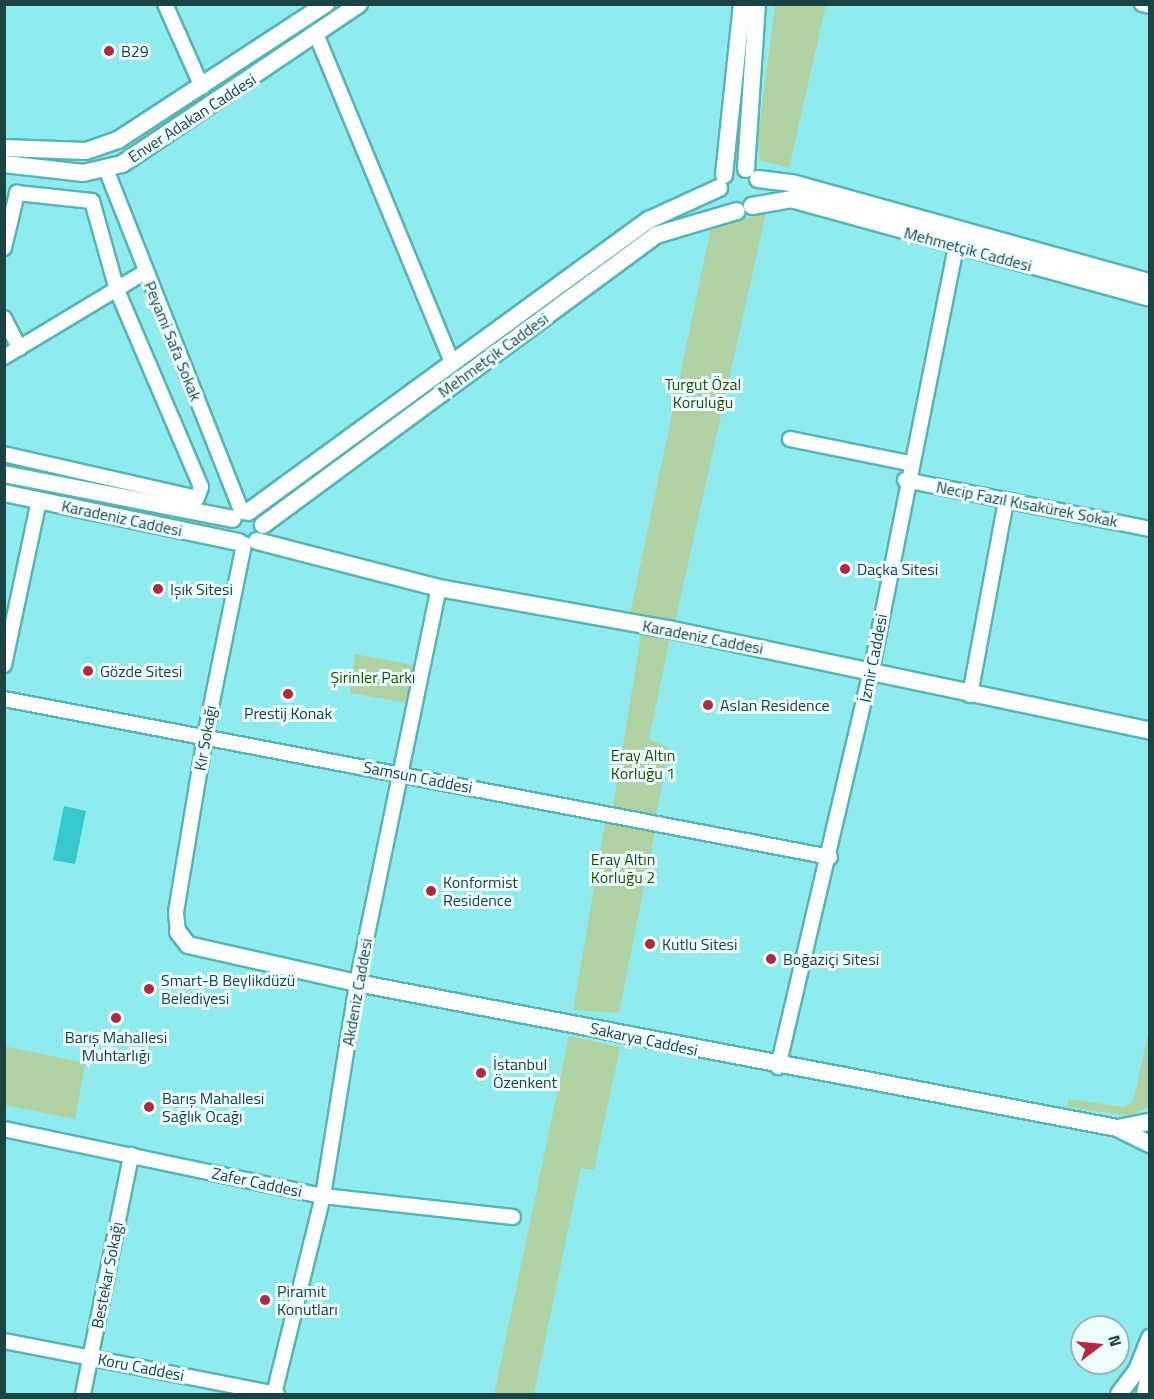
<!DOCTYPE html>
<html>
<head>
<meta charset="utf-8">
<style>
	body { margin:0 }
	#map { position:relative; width:1154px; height:1399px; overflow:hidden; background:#8eecee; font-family:"Titillium Web",sans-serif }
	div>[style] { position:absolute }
	.green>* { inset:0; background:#b0d2a3 }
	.water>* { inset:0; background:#35c9cc }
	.roads { filter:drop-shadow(2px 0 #54b4b6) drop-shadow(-2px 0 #54b4b6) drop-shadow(0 2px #54b4b6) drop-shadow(0 -2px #54b4b6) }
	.minor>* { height:14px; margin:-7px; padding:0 7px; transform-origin:7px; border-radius:7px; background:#fff }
	.major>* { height:16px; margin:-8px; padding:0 8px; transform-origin:8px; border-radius:8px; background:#fff }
	.dots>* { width:16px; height:16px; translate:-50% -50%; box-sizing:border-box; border:3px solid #edffff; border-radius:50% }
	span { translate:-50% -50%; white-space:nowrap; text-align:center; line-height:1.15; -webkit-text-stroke:6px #edffff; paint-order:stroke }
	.poi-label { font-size:16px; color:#1a4344 }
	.left { translate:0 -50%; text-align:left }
	.street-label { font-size:16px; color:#1a4344 }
	.park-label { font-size:16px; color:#1f5100 }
	.frame { position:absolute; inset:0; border:6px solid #1a4344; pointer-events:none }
	.north { position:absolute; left:1070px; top:1315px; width:60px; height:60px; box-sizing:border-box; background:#edffff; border:2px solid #99b4b4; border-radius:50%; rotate:74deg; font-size:16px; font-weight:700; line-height:24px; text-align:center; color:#1a4344 }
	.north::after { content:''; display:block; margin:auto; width:21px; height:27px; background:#b7253f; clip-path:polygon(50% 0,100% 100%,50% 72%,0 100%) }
</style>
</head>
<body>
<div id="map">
	<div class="green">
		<i style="clip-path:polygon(775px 5px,826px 5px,789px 168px,760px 160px,758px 136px)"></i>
		<i style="clip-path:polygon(766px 213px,674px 627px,629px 619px,711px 227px)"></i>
		<i style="clip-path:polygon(641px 635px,670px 638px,649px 739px,669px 748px,656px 816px,613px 806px)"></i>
		<i style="clip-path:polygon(355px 654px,413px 665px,408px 703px,350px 693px)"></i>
		<i style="clip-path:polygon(606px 818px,656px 827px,619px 1013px,573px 1010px)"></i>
		<i style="clip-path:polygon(1149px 1029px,1149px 1107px,1129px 1116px,1067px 1107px,1068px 1099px,1124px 1107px,1133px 1102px)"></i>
		<i style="clip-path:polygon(569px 1036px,620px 1047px,594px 1170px,581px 1168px,534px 1394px,494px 1394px)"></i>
		<i style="clip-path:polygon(4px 1046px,85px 1063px,75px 1119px,5px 1105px)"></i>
	</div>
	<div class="water">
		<i style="clip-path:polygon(64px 806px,86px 811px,75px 864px,53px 860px)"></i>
	</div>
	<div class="roads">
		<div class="minor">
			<i style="left:165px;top:4px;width:91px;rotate:66deg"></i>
			<i style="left:1142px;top:4px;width:8px;rotate:14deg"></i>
			<i style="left:316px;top:34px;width:355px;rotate:67.5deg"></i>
			<i style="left:106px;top:169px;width:369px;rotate:68.4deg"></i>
			<i style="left:4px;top:248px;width:57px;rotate:-76.7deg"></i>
			<i style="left:17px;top:193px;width:75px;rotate:6.1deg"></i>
			<i style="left:92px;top:201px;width:92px;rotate:74.3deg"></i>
			<i style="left:117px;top:290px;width:214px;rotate:66.9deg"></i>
			<i style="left:201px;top:487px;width:12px;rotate:110deg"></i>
			<i style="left:197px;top:498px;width:198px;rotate:-167.2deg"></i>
			<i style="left:4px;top:318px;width:34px;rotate:63deg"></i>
			<i style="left:4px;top:357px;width:165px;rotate:-31.1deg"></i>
			<i style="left:790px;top:439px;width:121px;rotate:11.4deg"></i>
			<i style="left:905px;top:480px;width:250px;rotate:11.3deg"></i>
			<i style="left:4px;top:665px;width:168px;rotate:-78deg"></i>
			<i style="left:970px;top:695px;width:198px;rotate:-79.5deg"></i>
			<i style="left:4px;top:699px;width:841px;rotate:10.83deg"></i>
			<i style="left:178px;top:932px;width:20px;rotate:-96deg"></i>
			<i style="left:176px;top:912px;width:178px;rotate:-80.6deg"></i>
			<i style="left:205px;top:736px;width:196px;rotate:-78.5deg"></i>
			<i style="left:778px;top:1067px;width:406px;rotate:-76.8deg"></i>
			<i style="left:871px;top:672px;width:434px;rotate:-78.7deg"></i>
			<i style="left:4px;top:1129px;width:326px;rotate:11.9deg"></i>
			<i style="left:323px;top:1196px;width:191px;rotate:6.3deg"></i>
			<i style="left:4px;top:1341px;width:278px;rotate:11deg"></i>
			<i style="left:83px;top:1394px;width:244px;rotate:-78.6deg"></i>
			<i style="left:274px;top:1394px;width:204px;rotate:-76.1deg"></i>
			<i style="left:323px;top:1196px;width:216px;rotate:-80.9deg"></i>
			<i style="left:357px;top:983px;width:403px;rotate:-78.3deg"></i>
		</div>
		<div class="major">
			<i style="left:4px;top:148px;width:82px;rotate:2.1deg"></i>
			<i style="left:86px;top:151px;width:34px;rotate:-19deg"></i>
			<i style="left:118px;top:140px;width:249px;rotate:-33.2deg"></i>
			<i style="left:4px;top:164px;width:80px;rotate:6.5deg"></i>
			<i style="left:83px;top:173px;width:40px;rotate:-13deg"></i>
			<i style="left:122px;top:164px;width:286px;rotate:-34deg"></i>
			<i style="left:746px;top:169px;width:165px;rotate:-86.2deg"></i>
			<i style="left:724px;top:175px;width:172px;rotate:-84deg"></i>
			<i style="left:758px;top:179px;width:34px;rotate:7deg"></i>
			<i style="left:792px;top:183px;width:371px;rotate:15.5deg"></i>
			<i style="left:752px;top:206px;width:40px;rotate:-10deg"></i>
			<i style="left:791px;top:199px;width:372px;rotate:15.4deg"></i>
			<i style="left:4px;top:474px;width:233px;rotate:11.1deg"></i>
			<i style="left:4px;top:493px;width:240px;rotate:11.8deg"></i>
			<i style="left:248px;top:512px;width:496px;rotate:-36.1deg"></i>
			<i style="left:649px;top:220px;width:77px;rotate:-24.6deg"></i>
			<i style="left:263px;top:525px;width:488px;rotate:-36.4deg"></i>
			<i style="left:656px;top:235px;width:84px;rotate:-16.5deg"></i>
			<i style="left:257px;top:541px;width:188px;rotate:14.5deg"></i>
			<i style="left:439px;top:588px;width:233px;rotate:10.2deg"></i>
			<i style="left:668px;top:629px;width:493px;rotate:11.9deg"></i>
			<i style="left:178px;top:932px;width:16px;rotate:52deg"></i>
			<i style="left:188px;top:945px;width:173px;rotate:12.7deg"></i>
			<i style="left:357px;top:983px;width:774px;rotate:10.8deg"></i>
			<i style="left:1117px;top:1128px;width:37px;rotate:26deg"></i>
			<i style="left:1118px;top:1128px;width:33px;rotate:-11deg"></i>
			<i style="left:1119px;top:1394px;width:30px;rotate:-53deg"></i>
			<i style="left:1137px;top:1370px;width:35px;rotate:-68deg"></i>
			<i style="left:1145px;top:1394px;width:24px;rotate:-78deg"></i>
		</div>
	</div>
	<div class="dots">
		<i style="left:109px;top:51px;background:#b7253f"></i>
		<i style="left:845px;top:569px;background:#b7253f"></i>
		<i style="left:158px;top:589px;background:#b7253f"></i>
		<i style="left:88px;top:671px;background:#b7253f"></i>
		<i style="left:288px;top:694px;background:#b7253f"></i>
		<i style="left:708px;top:705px;background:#b7253f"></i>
		<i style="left:431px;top:891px;background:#b7253f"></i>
		<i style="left:650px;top:944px;background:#b7253f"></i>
		<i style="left:771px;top:959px;background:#b7253f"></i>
		<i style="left:149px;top:989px;background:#b7253f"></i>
		<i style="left:116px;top:1018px;background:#b7253f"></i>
		<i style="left:481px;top:1073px;background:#b7253f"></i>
		<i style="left:149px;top:1107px;background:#b7253f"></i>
		<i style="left:265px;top:1300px;background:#b7253f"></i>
	</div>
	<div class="poi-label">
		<span class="left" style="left:121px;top:51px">B29</span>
		<span class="left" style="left:857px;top:569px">Daçka Sitesi</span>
		<span class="left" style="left:170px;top:589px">Işık Sitesi</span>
		<span class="left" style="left:100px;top:671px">Gözde Sitesi</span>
		<span class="left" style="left:720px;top:705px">Aslan Residence</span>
		<span style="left:288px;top:713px">Prestij Konak</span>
		<span class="left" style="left:443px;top:891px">Konformist<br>Residence</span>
		<span class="left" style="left:662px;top:944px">Kutlu Sitesi</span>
		<span class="left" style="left:783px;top:959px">Boğaziçi Sitesi</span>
		<span class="left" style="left:161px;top:989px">Smart-B Beylikdüzü<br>Belediyesi</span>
		<span style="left:116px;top:1046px">Barış Mahallesi<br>Muhtarlığı</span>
		<span class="left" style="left:493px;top:1073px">İstanbul<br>Özenkent</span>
		<span class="left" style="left:162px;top:1107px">Barış Mahallesi<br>Sağlık Ocağı</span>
		<span class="left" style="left:277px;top:1300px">Piramit<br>Konutları</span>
	</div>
	<div class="street-label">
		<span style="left:192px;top:118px;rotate:-33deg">Enver Adakan Caddesi</span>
		<span style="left:968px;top:249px;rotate:15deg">Mehmetçik Caddesi</span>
		<span style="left:173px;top:341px;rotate:68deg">Peyami Safa Sokak</span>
		<span style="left:493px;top:355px;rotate:-36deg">Mehmetçik Caddesi</span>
		<span style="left:1027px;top:504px;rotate:11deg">Necip Fazıl Kısakürek Sokak</span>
		<span style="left:122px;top:518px;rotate:12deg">Karadeniz Caddesi</span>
		<span style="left:703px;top:637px;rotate:11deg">Karadeniz Caddesi</span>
		<span style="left:873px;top:658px;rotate:-79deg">İzmir Caddesi</span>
		<span style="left:205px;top:738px;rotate:-80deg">Kır Sokağı</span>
		<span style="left:418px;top:777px;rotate:11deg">Samsun Caddesi</span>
		<span style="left:357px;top:992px;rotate:-80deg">Akdeniz Caddesi</span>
		<span style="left:644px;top:1039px;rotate:12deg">Sakarya Caddesi</span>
		<span style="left:257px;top:1182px;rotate:12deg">Zafer Caddesi</span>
		<span style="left:107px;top:1275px;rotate:-79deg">Bestekar Sokağı</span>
		<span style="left:141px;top:1367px;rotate:11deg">Koru Caddesi</span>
	</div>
	<div class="park-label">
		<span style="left:703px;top:393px">Turgut Özal<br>Koruluğu</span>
		<span style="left:373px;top:677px">Şirinler Parkı</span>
		<span style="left:643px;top:764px">Eray Altın<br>Korluğu 1</span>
		<span style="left:623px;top:868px">Eray Altın<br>Korluğu 2</span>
	</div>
	<div class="frame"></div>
	<div class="north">N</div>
</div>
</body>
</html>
